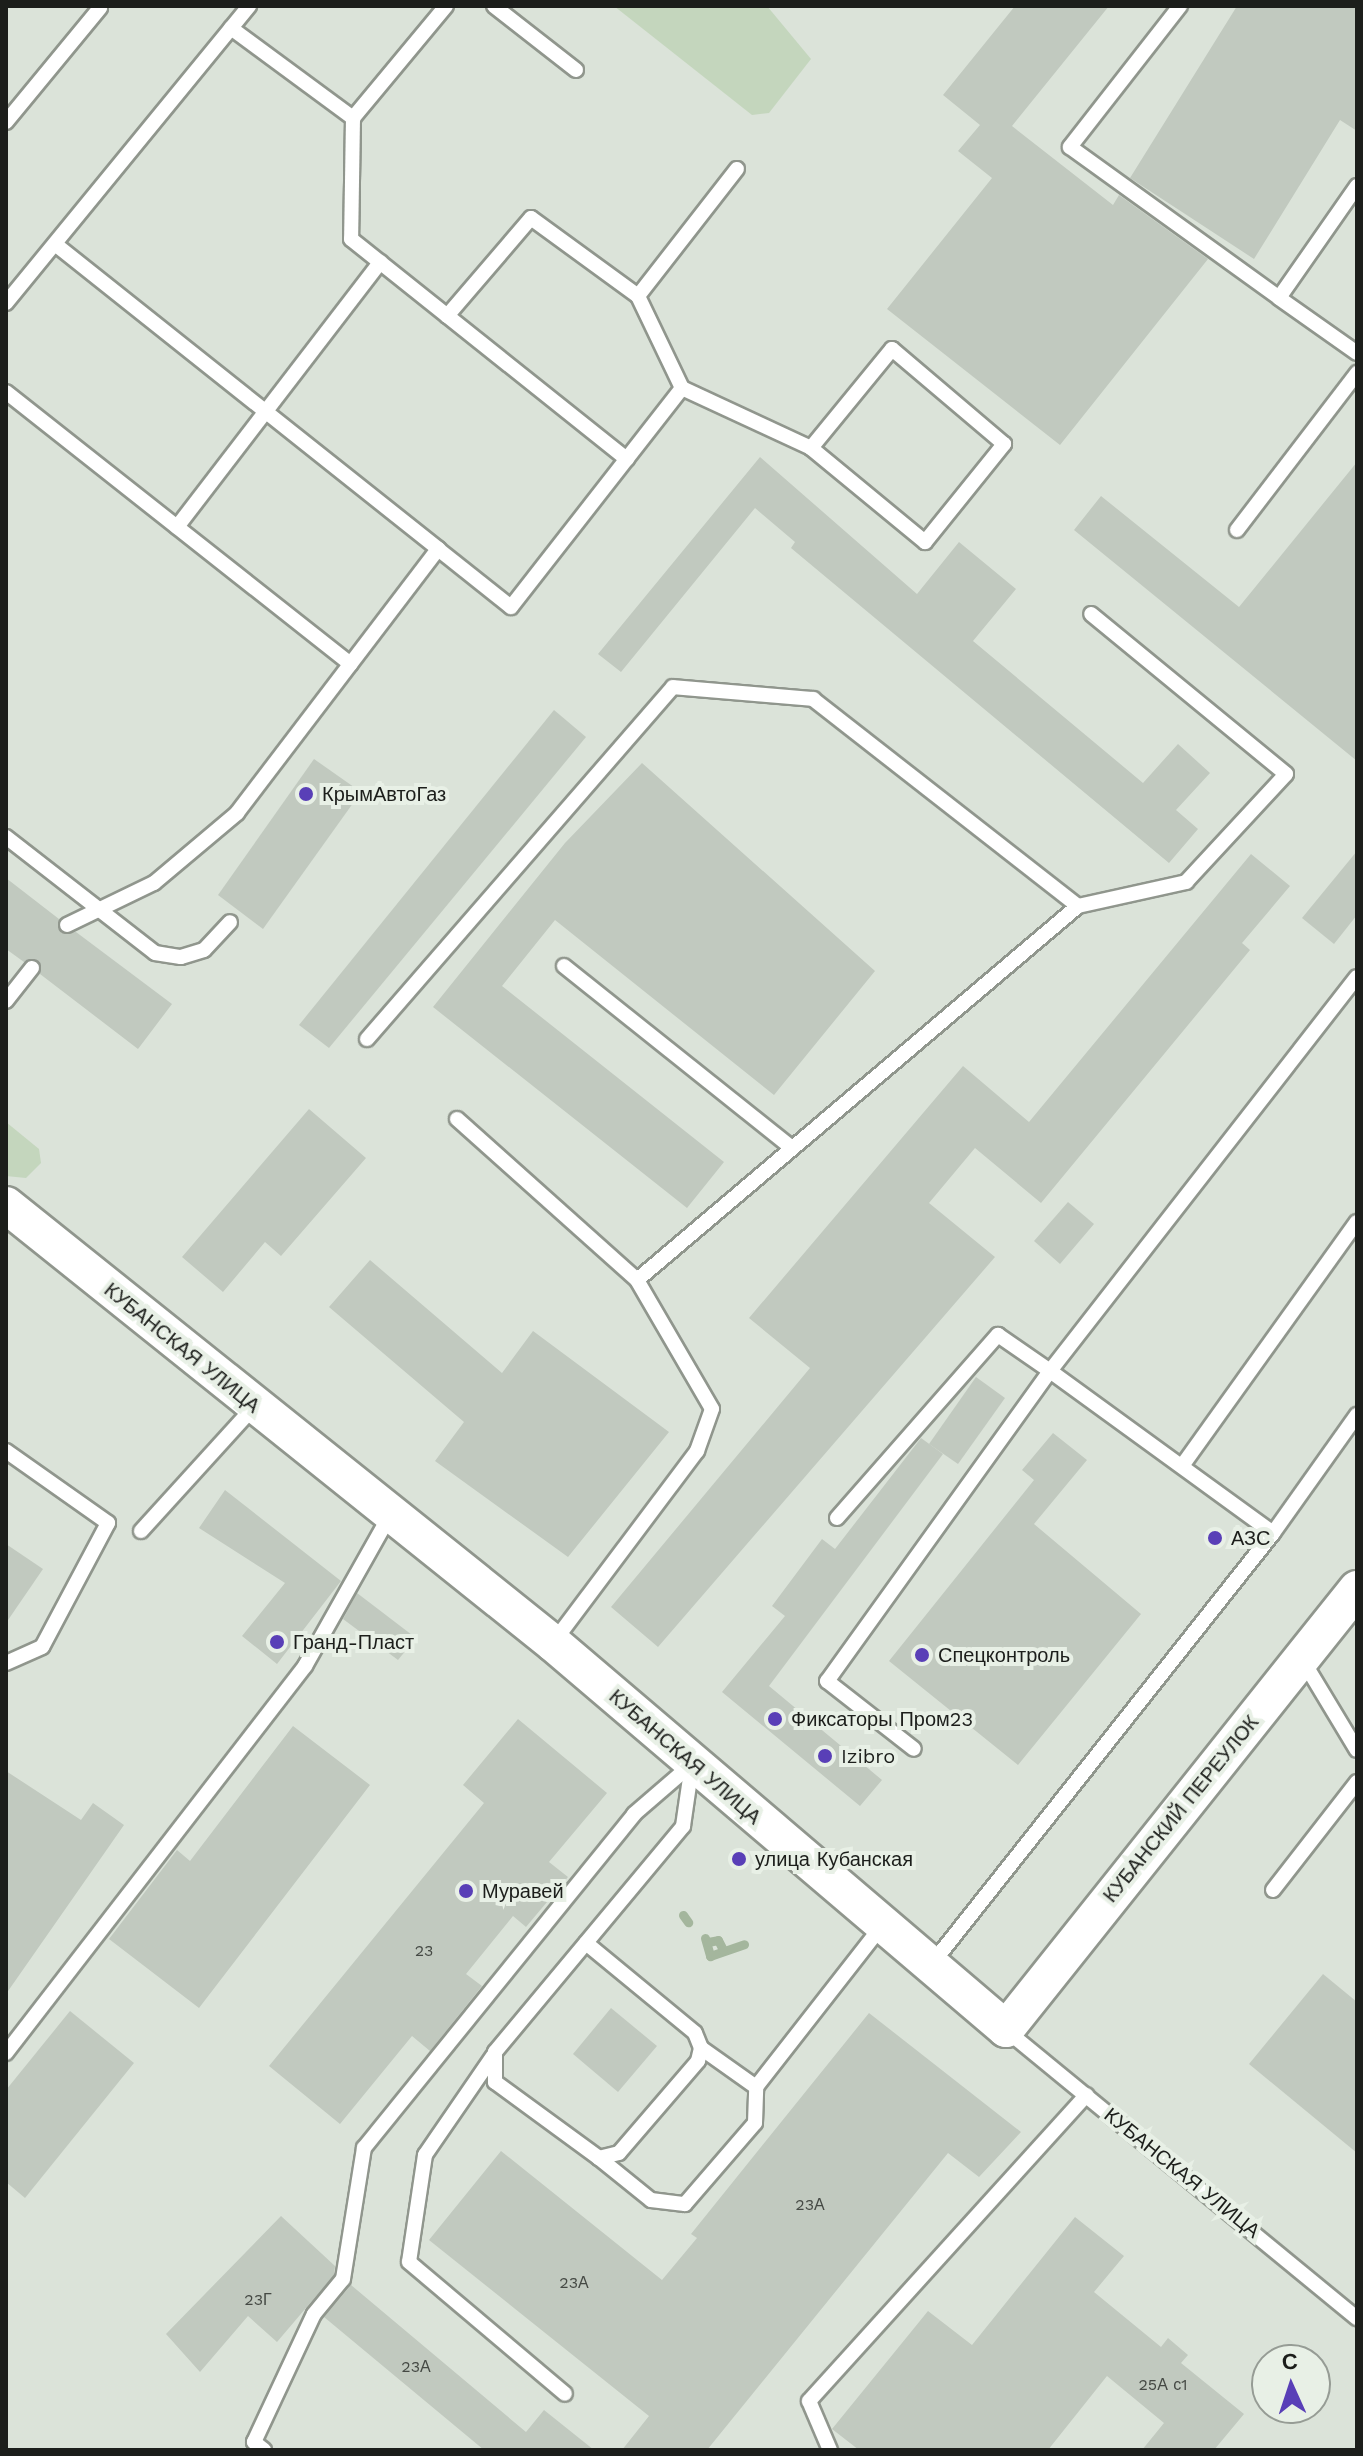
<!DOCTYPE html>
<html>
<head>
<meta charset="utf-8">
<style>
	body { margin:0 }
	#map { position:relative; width:1363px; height:2456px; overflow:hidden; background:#dbe3d9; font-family:"Work Sans",sans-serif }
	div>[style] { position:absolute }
	.green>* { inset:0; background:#c4d6bd }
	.stream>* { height:9px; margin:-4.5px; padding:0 4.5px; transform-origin:4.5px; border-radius:4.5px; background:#a4b69d }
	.building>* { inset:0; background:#c1c9bf }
	.roads { filter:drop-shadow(2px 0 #90968d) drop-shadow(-2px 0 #90968d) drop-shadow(0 2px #90968d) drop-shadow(0 -2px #90968d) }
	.lane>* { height:14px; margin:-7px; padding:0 7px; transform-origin:7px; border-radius:7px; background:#fff }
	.secondary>* { height:36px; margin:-18px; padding:0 18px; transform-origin:18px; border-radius:18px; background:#fff }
	.dots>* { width:22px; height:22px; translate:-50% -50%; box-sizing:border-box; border:4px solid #e8f0e6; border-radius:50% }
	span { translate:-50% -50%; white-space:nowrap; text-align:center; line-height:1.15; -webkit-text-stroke:8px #e8f0e6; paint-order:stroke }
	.number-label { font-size:16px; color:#454944 }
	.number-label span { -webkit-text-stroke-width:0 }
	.poi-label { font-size:20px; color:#1c1e1b }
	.left { translate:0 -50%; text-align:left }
	.street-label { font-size:20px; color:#1c1e1b }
	.frame { position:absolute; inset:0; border:8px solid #1c1e1b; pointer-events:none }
	.north { position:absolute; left:1251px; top:2344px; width:80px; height:80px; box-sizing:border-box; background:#e8f0e6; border:2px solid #969c95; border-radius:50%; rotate:357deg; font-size:22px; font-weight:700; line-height:32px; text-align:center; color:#1c1e1b }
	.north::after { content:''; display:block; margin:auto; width:28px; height:36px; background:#593fb7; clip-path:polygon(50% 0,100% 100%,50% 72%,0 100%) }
</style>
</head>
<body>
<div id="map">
	<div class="green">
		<i style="clip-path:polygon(614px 6px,767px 6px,811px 59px,769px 113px,752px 115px)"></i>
		<i style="clip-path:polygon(6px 1122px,39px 1149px,41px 1163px,26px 1178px,6px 1176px)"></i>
	</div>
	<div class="stream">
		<i style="left:683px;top:1915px;width:9px;rotate:54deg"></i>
		<i style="left:705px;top:1938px;width:19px;rotate:74deg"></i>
		<i style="left:710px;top:1956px;width:36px;rotate:-19deg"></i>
		<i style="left:708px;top:1942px;width:10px;rotate:-11deg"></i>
		<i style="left:718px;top:1940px;width:11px;rotate:63deg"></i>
	</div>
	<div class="building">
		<i style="clip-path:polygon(1015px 6px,1109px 6px,1012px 126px,1113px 205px,1119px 195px,1208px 259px,1060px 445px,887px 309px,992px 178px,958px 151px,980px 125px,943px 95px)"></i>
		<i style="clip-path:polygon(1237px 6px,1357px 6px,1357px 131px,1340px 120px,1254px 259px,1130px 178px)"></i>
		<i style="clip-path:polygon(760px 457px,917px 594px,959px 542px,1016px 589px,973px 641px,1143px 783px,1178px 744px,1210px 773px,1176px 810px,1198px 829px,1169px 863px,791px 548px,795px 542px,755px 508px,621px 672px,598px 654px)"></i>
		<i style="clip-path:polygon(1357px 462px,1357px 761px,1074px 530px,1101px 496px,1239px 607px)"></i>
		<i style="clip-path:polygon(554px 710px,586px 737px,329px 1048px,299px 1025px)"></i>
		<i style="clip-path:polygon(314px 759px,361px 792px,263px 929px,218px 895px)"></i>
		<i style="clip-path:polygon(642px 763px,875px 971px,774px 1095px,555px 920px,502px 986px,724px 1162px,687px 1208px,433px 1007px,565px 843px)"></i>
		<i style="clip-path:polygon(1357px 851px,1357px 915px,1334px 944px,1302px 918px)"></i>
		<i style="clip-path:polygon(1251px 854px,1290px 886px,1242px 943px,1250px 950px,1041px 1203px,975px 1148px,929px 1203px,995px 1257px,658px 1647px,611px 1607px,810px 1368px,749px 1318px,963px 1066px,1029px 1122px)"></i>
		<i style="clip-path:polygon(6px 878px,59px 919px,61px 933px,76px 932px,172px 1004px,138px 1049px,40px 974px,38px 960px,24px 962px,6px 949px)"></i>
		<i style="clip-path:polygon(309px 1109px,366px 1158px,281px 1256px,265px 1242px,223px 1292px,182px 1257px)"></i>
		<i style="clip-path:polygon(1068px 1202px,1094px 1224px,1060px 1264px,1034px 1241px)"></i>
		<i style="clip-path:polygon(370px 1260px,502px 1373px,533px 1331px,669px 1432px,568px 1557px,435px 1461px,464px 1422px,329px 1307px)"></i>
		<i style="clip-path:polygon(976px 1377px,1005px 1398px,958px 1464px,929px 1444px)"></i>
		<i style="clip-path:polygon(1053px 1433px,1087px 1460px,1034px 1524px,1141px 1614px,1018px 1765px,889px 1661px,1034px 1480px,1022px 1470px)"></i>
		<i style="clip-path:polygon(921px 1438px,943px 1454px,769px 1686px,882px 1780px,860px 1806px,722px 1692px,785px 1616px,772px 1606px,822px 1539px,835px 1549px)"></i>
		<i style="clip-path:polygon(225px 1490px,341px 1581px,277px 1664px,242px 1636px,285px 1583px,199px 1528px)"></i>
		<i style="clip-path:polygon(6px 1544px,43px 1569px,6px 1623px)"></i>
		<i style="clip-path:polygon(357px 1593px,416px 1638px,398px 1660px,343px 1619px)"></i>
		<i style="clip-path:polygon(518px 1719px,607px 1793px,549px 1862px,568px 1877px,526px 1927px,513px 1916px,466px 1974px,482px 1986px,430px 2051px,412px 2036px,340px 2124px,269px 2066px,484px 1803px,463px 1785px)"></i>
		<i style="clip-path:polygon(293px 1726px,370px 1785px,199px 2008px,109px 1939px,177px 1850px,190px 1861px)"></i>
		<i style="clip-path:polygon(6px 1771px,81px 1820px,93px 1803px,124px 1825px,6px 1994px)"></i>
		<i style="clip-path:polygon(1323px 1974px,1357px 2002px,1357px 2153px,1249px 2064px)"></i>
		<i style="clip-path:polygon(611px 2008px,657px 2046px,618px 2092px,573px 2054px)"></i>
		<i style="clip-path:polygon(70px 2011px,134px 2063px,25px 2198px,6px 2182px,6px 2090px)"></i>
		<i style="clip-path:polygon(869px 2013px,1021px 2132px,979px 2177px,948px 2153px,707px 2450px,622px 2450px,649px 2416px,429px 2240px,501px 2151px,662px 2280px,697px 2238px,691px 2234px)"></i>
		<i style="clip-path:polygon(281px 2216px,335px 2266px,334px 2275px,277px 2342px,248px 2316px,200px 2372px,166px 2334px)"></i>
		<i style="clip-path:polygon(1075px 2217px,1124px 2256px,1094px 2292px,1161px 2347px,1168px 2338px,1188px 2355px,1181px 2363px,1244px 2414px,1214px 2450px,1142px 2450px,1164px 2423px,1107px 2376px,1048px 2450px,859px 2450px,832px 2429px,928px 2311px,972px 2345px)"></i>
		<i style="clip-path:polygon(351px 2285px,526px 2432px,544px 2410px,594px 2450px,484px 2450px,324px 2317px)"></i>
	</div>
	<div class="roads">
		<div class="lane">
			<i style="left:446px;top:6px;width:146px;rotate:129.7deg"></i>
			<i style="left:353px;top:118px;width:121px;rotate:90.9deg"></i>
			<i style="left:351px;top:239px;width:353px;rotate:38.6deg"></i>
			<i style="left:494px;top:6px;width:104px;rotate:38deg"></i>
			<i style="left:1180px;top:6px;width:179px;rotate:128deg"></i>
			<i style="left:1070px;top:147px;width:258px;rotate:35.8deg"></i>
			<i style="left:231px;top:28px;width:152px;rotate:36.4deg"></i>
			<i style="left:6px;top:122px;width:148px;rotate:-50.5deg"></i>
			<i style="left:1357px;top:186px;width:136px;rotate:124.9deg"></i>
			<i style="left:1279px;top:298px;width:95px;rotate:35.2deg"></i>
			<i style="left:55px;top:244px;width:490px;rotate:38.5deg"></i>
			<i style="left:6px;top:303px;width:384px;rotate:-50.7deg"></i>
			<i style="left:447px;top:316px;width:129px;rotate:-49.4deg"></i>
			<i style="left:531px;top:218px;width:132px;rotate:36.1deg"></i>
			<i style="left:682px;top:388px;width:142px;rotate:24.9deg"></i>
			<i style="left:811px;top:448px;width:148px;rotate:39.5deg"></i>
			<i style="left:925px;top:542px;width:126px;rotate:-51.1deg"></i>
			<i style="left:1004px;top:444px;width:147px;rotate:-139.7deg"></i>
			<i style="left:892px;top:349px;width:128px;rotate:129.3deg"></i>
			<i style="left:6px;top:392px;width:439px;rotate:38.3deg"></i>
			<i style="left:177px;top:527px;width:334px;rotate:-52.5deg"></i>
			<i style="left:1237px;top:530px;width:198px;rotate:-52.6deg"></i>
			<i style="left:6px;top:837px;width:189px;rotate:37.9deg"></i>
			<i style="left:155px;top:953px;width:26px;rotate:9deg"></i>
			<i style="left:181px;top:957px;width:24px;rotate:-17deg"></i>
			<i style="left:204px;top:950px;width:38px;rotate:-47deg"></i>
			<i style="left:1078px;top:906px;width:111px;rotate:-12.5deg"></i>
			<i style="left:1186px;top:882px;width:147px;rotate:-47.2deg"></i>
			<i style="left:1286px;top:774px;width:252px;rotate:-140.6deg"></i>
			<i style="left:67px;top:925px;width:97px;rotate:-25.8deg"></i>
			<i style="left:154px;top:883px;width:109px;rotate:-40.1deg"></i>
			<i style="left:237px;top:813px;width:332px;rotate:-52.7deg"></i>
			<i style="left:438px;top:549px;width:93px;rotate:38.5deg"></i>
			<i style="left:511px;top:607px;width:278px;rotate:-52deg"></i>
			<i style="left:682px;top:388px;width:102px;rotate:-115.6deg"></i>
			<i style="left:638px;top:296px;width:161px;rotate:-52.1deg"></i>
			<i style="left:564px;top:966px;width:290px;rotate:38.6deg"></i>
			<i style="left:6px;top:1001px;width:42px;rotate:-51.8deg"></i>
			<i style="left:367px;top:1039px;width:466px;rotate:-49deg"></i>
			<i style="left:673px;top:687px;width:141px;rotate:4.9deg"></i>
			<i style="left:813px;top:699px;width:336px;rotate:38deg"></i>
			<i style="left:1078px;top:906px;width:578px;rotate:139.7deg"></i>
			<i style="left:637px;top:1280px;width:149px;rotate:59.8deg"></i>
			<i style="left:712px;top:1409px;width:45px;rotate:109.7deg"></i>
			<i style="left:697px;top:1451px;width:240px;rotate:126.9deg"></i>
			<i style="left:457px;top:1119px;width:241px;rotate:41.8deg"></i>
			<i style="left:6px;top:1451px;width:125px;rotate:35.2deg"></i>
			<i style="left:108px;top:1523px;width:140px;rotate:118deg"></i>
			<i style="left:42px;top:1647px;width:39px;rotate:156deg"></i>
			<i style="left:1182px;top:1466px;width:300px;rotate:-54.4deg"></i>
			<i style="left:837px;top:1518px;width:244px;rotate:-48.7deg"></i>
			<i style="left:998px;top:1335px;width:63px;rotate:34.7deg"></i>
			<i style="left:1050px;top:1371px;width:382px;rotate:125.7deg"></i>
			<i style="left:827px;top:1681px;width:110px;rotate:38deg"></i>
			<i style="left:141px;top:1531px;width:168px;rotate:-47.7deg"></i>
			<i style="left:1273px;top:1533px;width:276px;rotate:-144deg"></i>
			<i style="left:1050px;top:1371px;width:499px;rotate:-52.1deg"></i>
			<i style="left:1302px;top:1659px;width:106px;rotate:58.9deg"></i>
			<i style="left:1273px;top:1890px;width:137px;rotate:-52.1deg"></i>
			<i style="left:586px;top:1943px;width:141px;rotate:39.5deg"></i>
			<i style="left:695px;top:2033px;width:16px;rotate:68deg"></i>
			<i style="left:701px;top:2048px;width:13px;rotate:103deg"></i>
			<i style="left:698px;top:2061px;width:121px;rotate:130.7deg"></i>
			<i style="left:619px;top:2153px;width:21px;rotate:166deg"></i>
			<i style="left:599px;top:2158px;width:129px;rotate:-143.8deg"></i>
			<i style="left:495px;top:2082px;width:30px;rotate:-90deg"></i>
			<i style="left:495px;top:2052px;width:294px;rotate:-50.2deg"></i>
			<i style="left:683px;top:1826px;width:63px;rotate:-81.7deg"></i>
			<i style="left:931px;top:1965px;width:551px;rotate:-51.63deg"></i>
			<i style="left:1273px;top:1533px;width:145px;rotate:-54.6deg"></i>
			<i style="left:1006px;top:2030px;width:454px;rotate:39.4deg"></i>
			<i style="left:701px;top:2048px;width:67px;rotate:35.3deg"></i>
			<i style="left:756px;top:2087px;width:203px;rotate:-52deg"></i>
			<i style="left:6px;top:2053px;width:489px;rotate:-52.3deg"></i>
			<i style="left:305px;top:1666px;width:171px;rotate:-60.6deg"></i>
			<i style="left:493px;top:2056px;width:120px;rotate:124.5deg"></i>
			<i style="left:425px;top:2155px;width:108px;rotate:98.5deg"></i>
			<i style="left:409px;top:2262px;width:204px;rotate:40.2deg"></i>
			<i style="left:599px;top:2158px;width:67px;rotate:38.9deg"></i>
			<i style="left:651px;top:2200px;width:34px;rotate:7deg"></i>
			<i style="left:685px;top:2204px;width:107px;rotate:-49.2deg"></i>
			<i style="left:755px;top:2123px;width:36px;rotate:-88deg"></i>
			<i style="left:264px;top:2450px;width:13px;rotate:-141deg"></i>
			<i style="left:254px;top:2442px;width:141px;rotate:-64.9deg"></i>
			<i style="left:314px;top:2314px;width:45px;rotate:-50.4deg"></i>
			<i style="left:343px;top:2279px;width:133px;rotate:-80.9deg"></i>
			<i style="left:364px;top:2148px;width:429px;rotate:-51deg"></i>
			<i style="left:634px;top:1814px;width:77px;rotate:-40.8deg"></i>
			<i style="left:830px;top:2450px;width:53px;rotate:-113.2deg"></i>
			<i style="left:809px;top:2401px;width:413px;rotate:-47.8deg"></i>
		</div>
		<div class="secondary">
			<i style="left:6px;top:1205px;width:701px;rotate:38.69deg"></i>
			<i style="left:553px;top:1643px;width:595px;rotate:40.43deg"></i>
			<i style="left:1006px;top:2029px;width:563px;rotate:-51.42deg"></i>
		</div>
	</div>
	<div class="dots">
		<i style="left:306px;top:794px;background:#593fb7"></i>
		<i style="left:1215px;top:1538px;background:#593fb7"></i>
		<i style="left:277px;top:1642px;background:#593fb7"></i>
		<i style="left:922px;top:1655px;background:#593fb7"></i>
		<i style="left:775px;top:1719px;background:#593fb7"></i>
		<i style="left:825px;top:1756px;background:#593fb7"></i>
		<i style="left:739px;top:1859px;background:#593fb7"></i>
		<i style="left:466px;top:1891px;background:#593fb7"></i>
	</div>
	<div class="number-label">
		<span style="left:424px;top:1951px">23</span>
		<span style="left:810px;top:2205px">23А</span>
		<span style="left:574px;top:2283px">23А</span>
		<span style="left:258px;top:2300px">23Г</span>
		<span style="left:416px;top:2367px">23А</span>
		<span style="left:1163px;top:2385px">25А с1</span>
	</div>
	<div class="poi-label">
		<span class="left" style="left:322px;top:794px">КрымАвтоГаз</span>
		<span class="left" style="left:1231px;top:1538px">АЗС</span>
		<span class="left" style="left:293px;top:1642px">Гранд-Пласт</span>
		<span class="left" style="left:938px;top:1655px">Спецконтроль</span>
		<span class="left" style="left:791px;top:1719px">Фиксаторы Пром23</span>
		<span class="left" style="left:841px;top:1756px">Izibro</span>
		<span class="left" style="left:755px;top:1859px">улица Кубанская</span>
		<span class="left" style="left:482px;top:1891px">Муравей</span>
	</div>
	<div class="street-label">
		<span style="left:182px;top:1348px;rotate:39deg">КУБАНСКАЯ УЛИЦА</span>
		<span style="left:685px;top:1757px;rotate:41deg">КУБАНСКАЯ УЛИЦА</span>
		<span style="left:1181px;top:1809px;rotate:-51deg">КУБАНСКИЙ ПЕРЕУЛОК</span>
		<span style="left:1182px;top:2173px;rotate:39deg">КУБАНСКАЯ УЛИЦА</span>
	</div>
	<div class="frame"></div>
	<div class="north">С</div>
</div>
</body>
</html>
